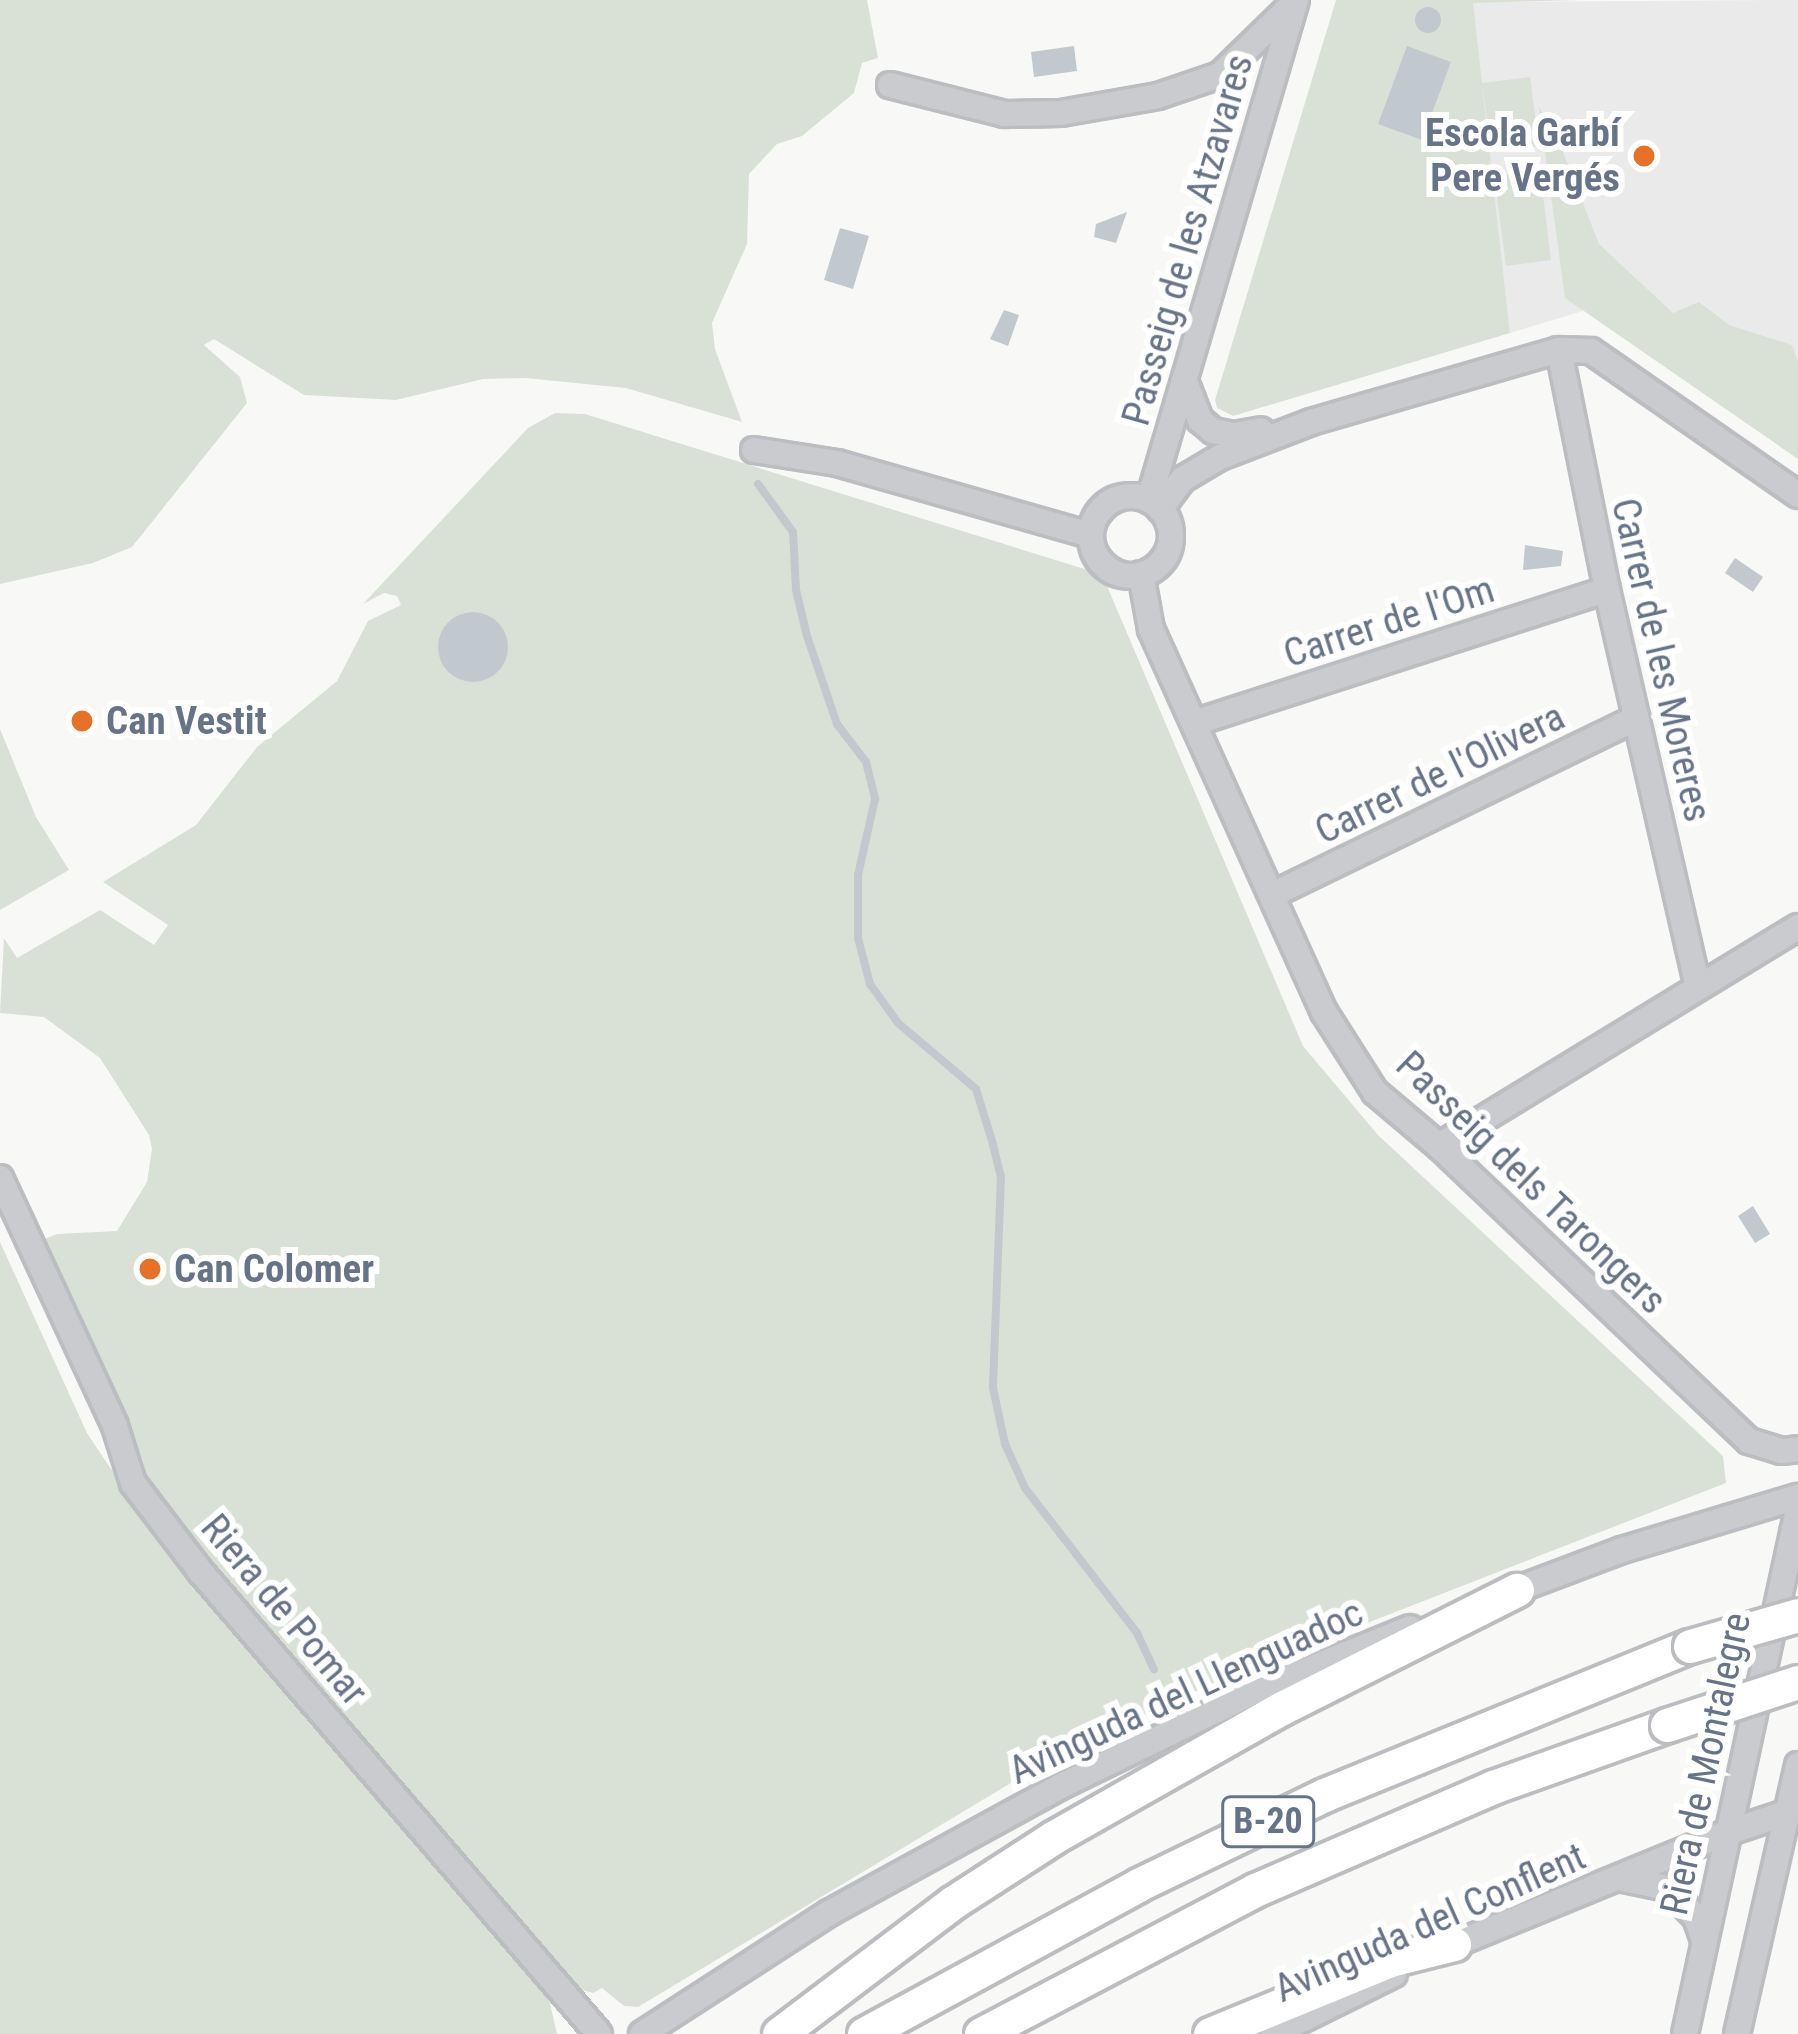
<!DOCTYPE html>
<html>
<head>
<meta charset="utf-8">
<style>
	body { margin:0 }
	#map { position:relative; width:1798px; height:2034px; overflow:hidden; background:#f8f9f6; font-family:"Roboto Condensed",sans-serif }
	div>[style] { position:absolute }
	.built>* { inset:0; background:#e9eae9 }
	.green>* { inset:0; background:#d9e1d7 }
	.water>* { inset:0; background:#c1c9cf }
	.round { border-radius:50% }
	.stream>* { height:8px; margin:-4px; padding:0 4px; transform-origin:4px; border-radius:4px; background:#c1c9cf }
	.roads { filter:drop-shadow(3px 0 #bbbdc1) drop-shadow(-3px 0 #bbbdc1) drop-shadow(0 3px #bbbdc1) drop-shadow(0 -3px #bbbdc1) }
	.minor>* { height:24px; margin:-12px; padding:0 12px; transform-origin:12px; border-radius:12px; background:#c9cbcf }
	.minor>.ring { margin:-12px; padding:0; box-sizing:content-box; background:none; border:24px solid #c9cbcf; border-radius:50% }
	.highway>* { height:33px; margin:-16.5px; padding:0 16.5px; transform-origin:16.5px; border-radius:16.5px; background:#fff }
	.bridges { filter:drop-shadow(3px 0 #bbbdc1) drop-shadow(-3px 0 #bbbdc1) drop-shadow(0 3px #bbbdc1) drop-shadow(0 -3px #bbbdc1) }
	.highway-bridge>* { height:33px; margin:-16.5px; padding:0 16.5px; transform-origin:16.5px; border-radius:16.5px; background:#fff }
	.dots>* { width:33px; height:33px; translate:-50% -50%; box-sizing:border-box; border:6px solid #fff; border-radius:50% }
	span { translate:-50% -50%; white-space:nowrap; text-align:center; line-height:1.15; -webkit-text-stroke:12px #fff; paint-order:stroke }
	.shield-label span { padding:3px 9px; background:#fff; border:3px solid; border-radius:9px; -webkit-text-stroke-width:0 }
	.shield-label { font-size:36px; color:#677488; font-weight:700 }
	.poi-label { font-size:39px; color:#677488; font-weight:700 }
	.right { translate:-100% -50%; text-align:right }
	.left { translate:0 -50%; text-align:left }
	.street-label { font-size:39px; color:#677488 }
</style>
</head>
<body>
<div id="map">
	<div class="built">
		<i style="clip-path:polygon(1798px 0,1798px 459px,1586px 310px,1510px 333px,1472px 2px)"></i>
	</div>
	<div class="green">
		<i style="clip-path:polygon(0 0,867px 0,878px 58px,862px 63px,854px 93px,802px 136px,777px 144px,749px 174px,747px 244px,712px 323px,715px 349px,742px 422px,626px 388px,525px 378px,483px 379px,396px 400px,304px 395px,214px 339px,204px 345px,240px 377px,247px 403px,132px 547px,93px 563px,0 584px)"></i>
		<i style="clip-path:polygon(1336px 0,1580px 0,1473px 3px,1482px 83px,1530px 77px,1539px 146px,1492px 152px,1482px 84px,1510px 333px,1233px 416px,1217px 408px,1215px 400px)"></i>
		<i style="clip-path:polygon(1539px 107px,1557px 137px,1599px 244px,1673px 313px,1699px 302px,1729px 325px,1792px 345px,1798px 362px,1798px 459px,1565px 298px)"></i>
		<i style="clip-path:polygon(1540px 170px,1551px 260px,1506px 266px,1494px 176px)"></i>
		<i style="clip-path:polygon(555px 413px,585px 414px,1091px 571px,1107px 586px,1303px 1046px,1378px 1135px,1723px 1456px,1726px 1483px,1216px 1682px,1056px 1756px,638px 2007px,624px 2006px,602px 1988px,593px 1993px,579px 1989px,318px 1695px,151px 1493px,142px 1458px,126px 1437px,40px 1241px,57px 1234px,117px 1231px,147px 1182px,152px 1149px,149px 1135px,100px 1058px,44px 1017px,0 1013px,4px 938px,17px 958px,100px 910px,154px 945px,168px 925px,103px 882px,196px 825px,257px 747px,337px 681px,368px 621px,401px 605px,397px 596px,384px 593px,363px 604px,528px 428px)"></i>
		<i style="clip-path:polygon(0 729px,36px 817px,69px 870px,0 910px)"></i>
		<i style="clip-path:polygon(0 1242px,87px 1433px,109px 1466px,294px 1702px,549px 1999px,557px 2034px,0 2034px)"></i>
	</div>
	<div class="water">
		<i class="round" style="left:1415px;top:7px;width:26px;height:26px"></i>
		<i style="clip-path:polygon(1074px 46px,1077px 71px,1034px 77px,1031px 52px)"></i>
		<i style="clip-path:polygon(1407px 46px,1451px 62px,1422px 140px,1378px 124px)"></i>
		<i style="clip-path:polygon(1127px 212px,1116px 243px,1094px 237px,1096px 224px)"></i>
		<i style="clip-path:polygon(840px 228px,869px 236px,853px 289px,824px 280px)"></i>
		<i style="clip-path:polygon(1004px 310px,1019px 315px,1008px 346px,990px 339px)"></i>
		<i style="clip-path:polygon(1525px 545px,1563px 551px,1561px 566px,1523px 570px)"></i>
		<i style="clip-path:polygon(1735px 558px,1763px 577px,1753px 592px,1725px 573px)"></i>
		<i class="round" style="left:438px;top:612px;width:70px;height:70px"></i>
		<i style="clip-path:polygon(1753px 1206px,1770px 1234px,1755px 1243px,1738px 1216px)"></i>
	</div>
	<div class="stream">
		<i style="left:758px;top:484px;width:59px;rotate:53.9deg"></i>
		<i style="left:793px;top:532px;width:58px;rotate:87deg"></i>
		<i style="left:796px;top:590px;width:47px;rotate:76.6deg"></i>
		<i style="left:807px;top:636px;width:93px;rotate:71.2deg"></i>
		<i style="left:837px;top:724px;width:48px;rotate:52.7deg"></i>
		<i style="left:866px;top:762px;width:38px;rotate:76deg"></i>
		<i style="left:875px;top:799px;width:78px;rotate:102.6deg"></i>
		<i style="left:858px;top:875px;width:63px;rotate:90deg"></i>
		<i style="left:858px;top:938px;width:48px;rotate:75.4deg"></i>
		<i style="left:870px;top:984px;width:48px;rotate:54.3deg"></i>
		<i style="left:898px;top:1023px;width:102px;rotate:40.2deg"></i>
		<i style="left:976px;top:1089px;width:54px;rotate:72.9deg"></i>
		<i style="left:992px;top:1141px;width:37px;rotate:76deg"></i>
		<i style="left:1001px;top:1177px;width:211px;rotate:92.2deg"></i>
		<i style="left:993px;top:1388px;width:57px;rotate:77.9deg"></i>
		<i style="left:1005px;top:1444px;width:48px;rotate:65.6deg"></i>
		<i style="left:1025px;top:1488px;width:183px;rotate:52.3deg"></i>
		<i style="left:1137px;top:1633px;width:40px;rotate:65deg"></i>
	</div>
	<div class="roads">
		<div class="minor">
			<i style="left:890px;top:85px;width:119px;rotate:14.2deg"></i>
			<i style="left:1005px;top:114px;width:56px;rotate:-1deg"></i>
			<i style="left:1061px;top:113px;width:98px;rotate:-9.9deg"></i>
			<i style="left:1158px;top:96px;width:65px;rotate:-18.7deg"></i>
			<i style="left:1220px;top:75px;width:99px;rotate:-44.2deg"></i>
			<i style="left:1559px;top:350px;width:245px;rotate:78.7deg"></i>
			<i style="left:1607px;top:590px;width:406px;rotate:77.1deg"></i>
			<i style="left:1185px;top:381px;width:42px;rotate:69deg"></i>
			<i style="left:1200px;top:420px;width:17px;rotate:40deg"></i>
			<i style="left:1213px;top:431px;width:21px;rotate:11deg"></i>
			<i style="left:1234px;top:435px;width:27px;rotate:-10deg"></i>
			<i style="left:754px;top:450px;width:84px;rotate:8.9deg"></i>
			<i style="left:837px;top:463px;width:263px;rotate:15.9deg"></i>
			<i class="ring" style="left:1091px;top:496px;width:56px;height:56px"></i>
			<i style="left:1149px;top:500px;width:521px;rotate:-73.62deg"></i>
			<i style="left:1160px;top:509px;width:38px;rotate:-53deg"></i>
			<i style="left:1183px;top:479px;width:43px;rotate:-30.7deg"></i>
			<i style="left:1220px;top:457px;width:97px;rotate:-21deg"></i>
			<i style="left:1311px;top:422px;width:258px;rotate:-16.2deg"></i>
			<i style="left:1559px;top:350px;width:32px;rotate:2deg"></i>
			<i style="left:1591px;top:351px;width:252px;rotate:34.8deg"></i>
			<i style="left:1141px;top:574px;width:56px;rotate:79.7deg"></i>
			<i style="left:1151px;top:629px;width:420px;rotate:65.7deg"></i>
			<i style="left:1324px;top:1012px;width:95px;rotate:57.5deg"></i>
			<i style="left:1375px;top:1092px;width:84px;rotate:40.2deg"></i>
			<i style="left:1439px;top:1146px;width:428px;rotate:43.6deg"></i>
			<i style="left:1749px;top:1441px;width:34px;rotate:17deg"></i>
			<i style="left:1782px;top:1451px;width:16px;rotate:-7deg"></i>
			<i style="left:1194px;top:723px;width:434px;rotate:-17.9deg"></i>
			<i style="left:1274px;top:894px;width:403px;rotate:-25.9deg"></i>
			<i style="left:1439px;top:1146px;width:421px;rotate:-31.4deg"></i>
			<i style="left:0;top:1178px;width:273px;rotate:65.1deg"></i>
			<i style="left:115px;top:1426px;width:60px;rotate:72.5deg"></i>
			<i style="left:133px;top:1483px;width:111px;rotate:52.7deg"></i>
			<i style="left:200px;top:1571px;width:611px;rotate:49.25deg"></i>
			<i style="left:1505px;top:1594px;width:125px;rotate:-20.6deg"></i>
			<i style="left:1622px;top:1550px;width:184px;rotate:-16.8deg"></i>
			<i style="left:1619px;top:1878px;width:49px;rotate:11.8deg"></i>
			<i style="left:1667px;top:1888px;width:41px;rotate:45deg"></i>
			<i style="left:1696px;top:1917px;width:24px;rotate:71deg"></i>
			<i style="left:1441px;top:1950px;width:308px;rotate:-22.3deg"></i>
			<i style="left:1726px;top:1833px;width:76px;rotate:-18.4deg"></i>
			<i style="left:642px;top:2034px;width:223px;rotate:-32.9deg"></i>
			<i style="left:829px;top:1913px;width:264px;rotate:-28.7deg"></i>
			<i style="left:1061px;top:1786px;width:219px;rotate:-26deg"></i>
			<i style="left:1258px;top:1690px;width:164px;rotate:-22.2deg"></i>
			<i style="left:1273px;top:2034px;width:135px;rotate:-26.4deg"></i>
			<i style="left:1685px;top:2034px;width:536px;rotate:-77.83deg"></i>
			<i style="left:1737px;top:2034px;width:276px;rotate:-77.2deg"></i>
		</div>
		<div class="highway">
			<i style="left:779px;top:2034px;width:217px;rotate:-37.1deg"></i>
			<i style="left:952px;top:1903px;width:121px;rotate:-32.9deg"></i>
			<i style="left:1054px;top:1837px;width:262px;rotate:-29.5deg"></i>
			<i style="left:1282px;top:1708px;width:263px;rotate:-26.7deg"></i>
			<i style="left:864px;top:2034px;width:312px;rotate:-28.5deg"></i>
			<i style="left:1138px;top:1885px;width:207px;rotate:-25.8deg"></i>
			<i style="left:1324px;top:1795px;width:395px;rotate:-22.2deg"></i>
			<i style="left:981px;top:2034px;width:310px;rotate:-27.7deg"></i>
			<i style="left:1255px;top:1890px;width:259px;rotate:-23.4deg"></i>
			<i style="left:1493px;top:1787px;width:185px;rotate:-19.6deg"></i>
			<i style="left:1210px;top:2034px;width:195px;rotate:-22.3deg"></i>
			<i style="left:1390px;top:1960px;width:66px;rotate:-14deg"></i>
		</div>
	</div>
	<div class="bridges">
		<div class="highway-bridge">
			<i style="left:1690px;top:1646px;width:112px;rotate:-16deg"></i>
			<i style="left:1667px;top:1725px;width:138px;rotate:-18.2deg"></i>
		</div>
	</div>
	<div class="dots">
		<i style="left:1644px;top:156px;background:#e77128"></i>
		<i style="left:82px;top:721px;background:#e77128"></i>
		<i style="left:150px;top:1269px;background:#e77128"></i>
	</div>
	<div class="shield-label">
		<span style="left:1268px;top:1822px">B-20</span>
	</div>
	<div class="poi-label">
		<span class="right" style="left:1620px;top:156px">Escola Garbí<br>Pere Vergés</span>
		<span class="left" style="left:106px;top:721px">Can Vestit</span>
		<span class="left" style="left:174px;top:1269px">Can Colomer</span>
	</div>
	<div class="street-label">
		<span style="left:1188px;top:240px;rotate:-74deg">Passeig de les Atzavares</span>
		<span style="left:1389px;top:622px;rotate:-18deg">Carrer de l'Om</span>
		<span style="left:1661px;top:660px;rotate:77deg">Carrer de les Moreres</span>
		<span style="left:1440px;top:774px;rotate:-26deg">Carrer de l'Olivera</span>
		<span style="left:1531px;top:1183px;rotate:44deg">Passeig dels Tarongers</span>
		<span style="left:284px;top:1610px;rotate:50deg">Riera de Pomar</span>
		<span style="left:1186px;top:1692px;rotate:-25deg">Avinguda del Llenguadoc</span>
		<span style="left:1706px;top:1764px;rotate:-78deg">Riera de Montalegre</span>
		<span style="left:1430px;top:1923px;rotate:-24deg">Avinguda del Conflent</span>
	</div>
</div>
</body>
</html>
